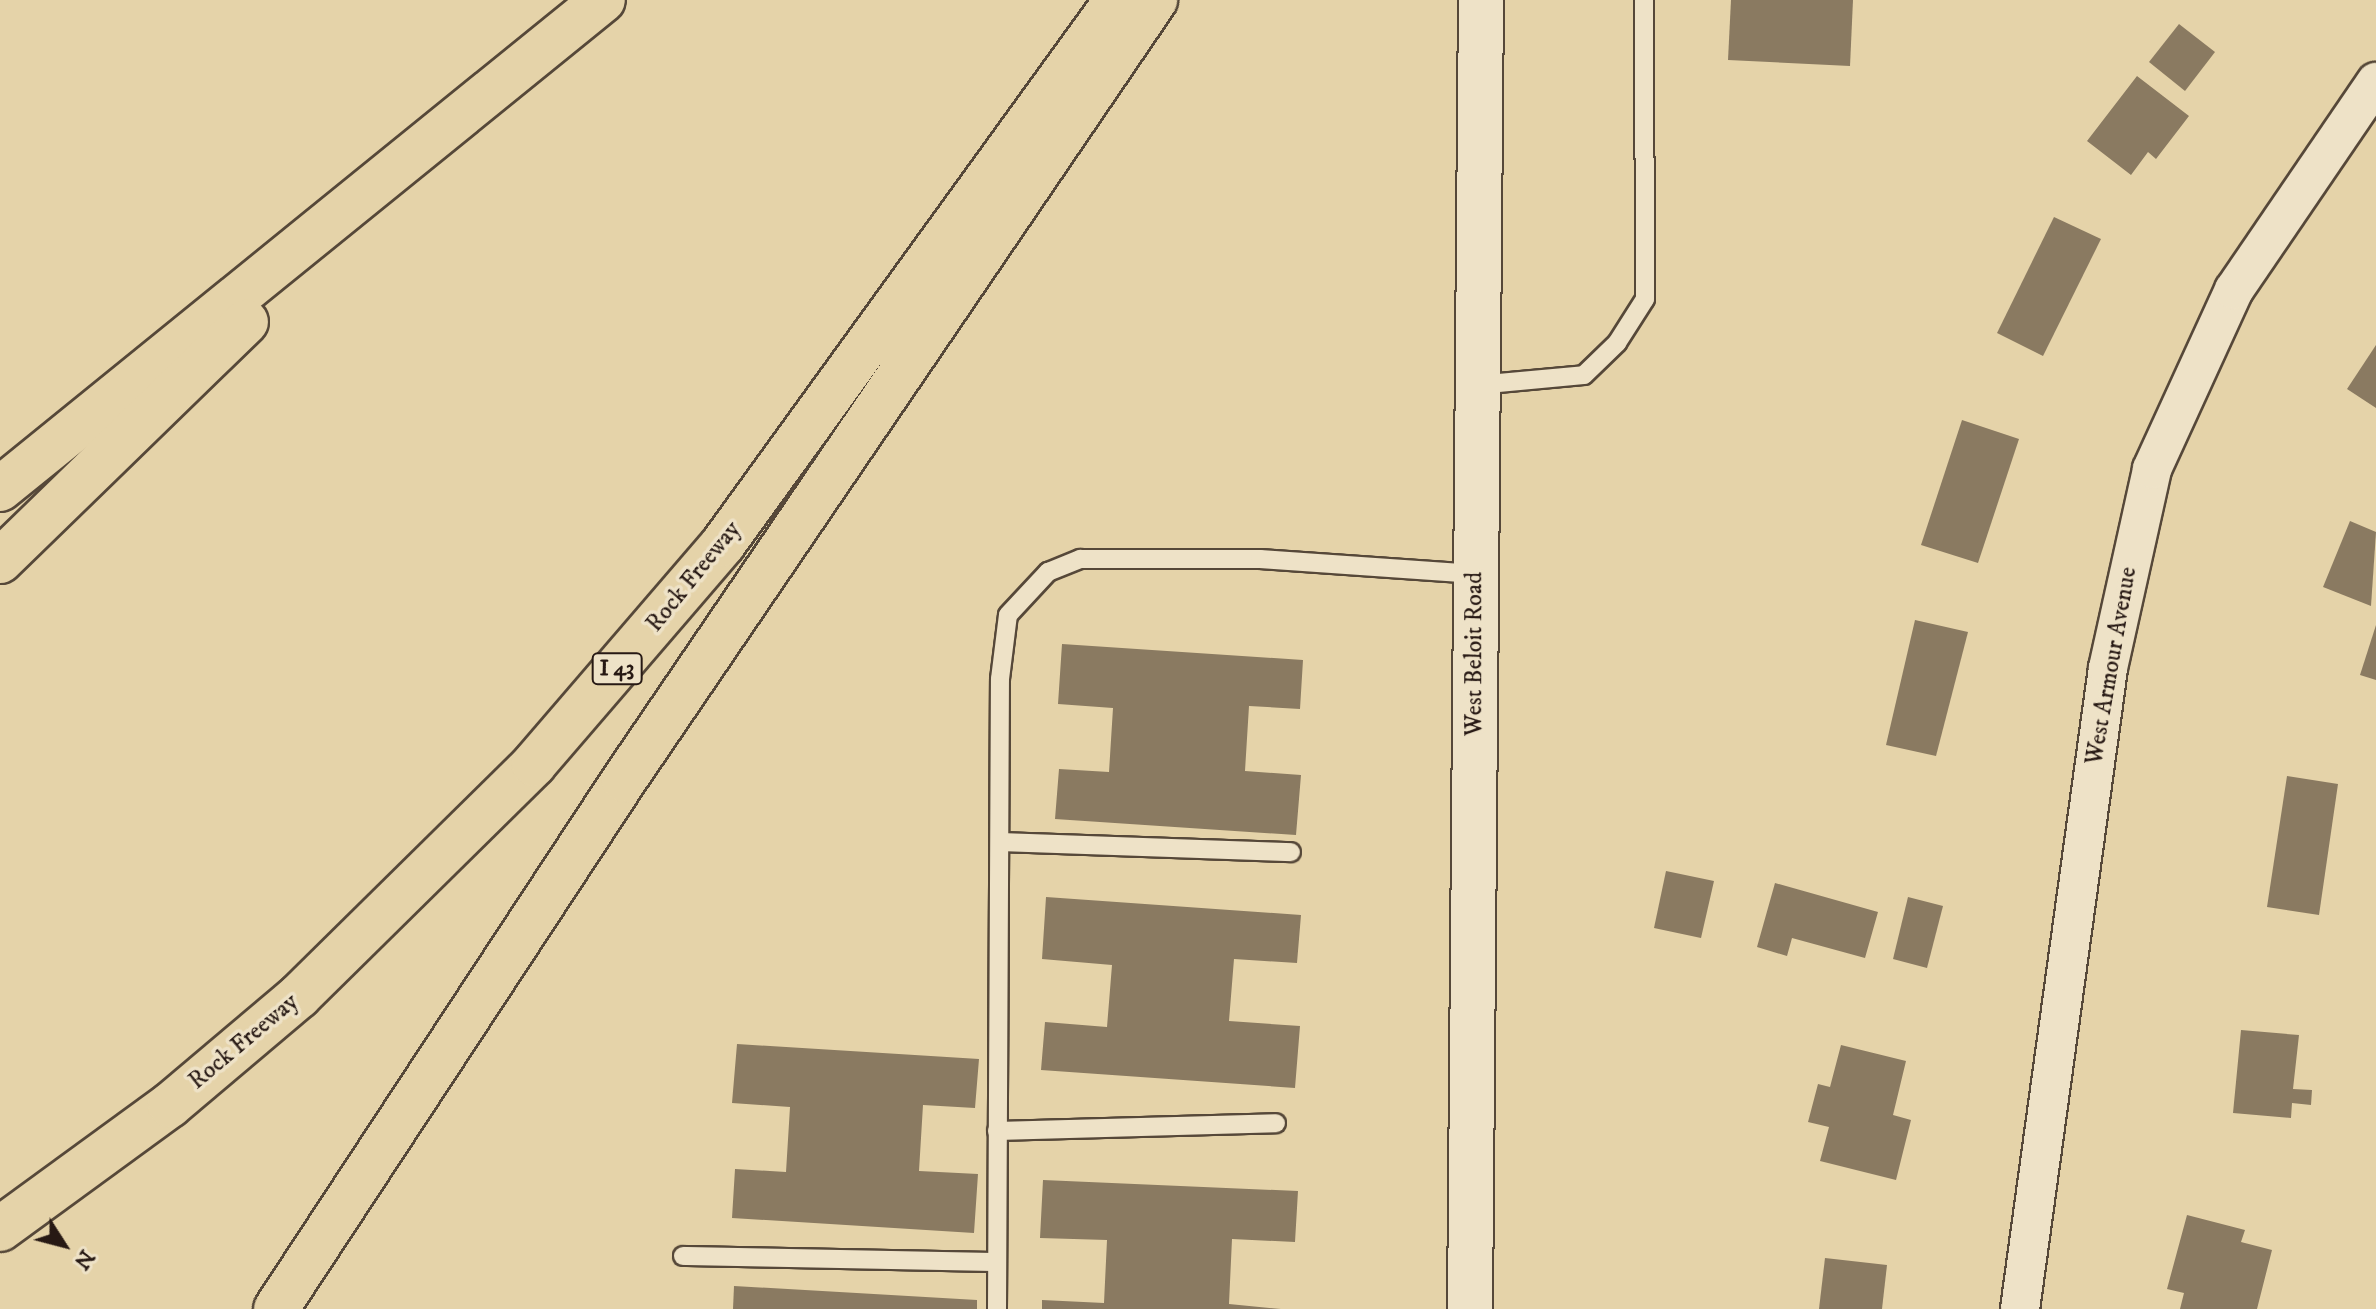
<!DOCTYPE html>
<html>
<head>
<meta charset="utf-8">
<style>
	body { margin:0 }
	#map { position:relative; width:2376px; height:1309px; overflow:hidden; background:#e5d3a9; font-family:"IM FELL DW Pica",serif }
	div>[style] { position:absolute }
	.building>* { inset:0; background:#8a7a61 }
	.roads { filter:drop-shadow(2px 0 #564839) drop-shadow(-2px 0 #564839) drop-shadow(0 2px #564839) drop-shadow(0 -2px #564839) }
	.lane>* { height:18px; margin:-9px; padding:0 9px; transform-origin:9px; border-radius:9px; background:#eee2c7 }
	.street>* { height:38px; margin:-19px; padding:0 19px; transform-origin:19px; border-radius:19px; background:#eee2c7 }
	.secondary>* { height:44px; margin:-22px; padding:0 22px; transform-origin:22px; border-radius:22px; background:#eee2c7 }
	.highway>* { height:44px; margin:-22px; padding:0 22px; transform-origin:22px; border-radius:22px; background:#e5d3a9 }
	span { translate:-50% -50%; white-space:nowrap; text-align:center; line-height:1.15; -webkit-text-stroke:7px #eee2c7; paint-order:stroke }
	.shield-label span { padding:2px 6px; background:#eee2c7; border:2px solid; border-radius:6px; -webkit-text-stroke-width:0 }
	.shield-label { font-size:22px; color:#271914; font-weight:700 }
	.street-label { font-size:24px; color:#271914 }
	.north { position:absolute; left:24px; top:1205px; width:80px; height:80px; -webkit-text-stroke:6px #eee2c7; paint-order:stroke; rotate:126deg; font-size:22px; font-weight:700; line-height:32px; text-align:center; color:#271914 }
	.north::after { content:''; display:block; margin:auto; width:28px; height:36px; background:#271914; clip-path:polygon(50% 0,100% 100%,50% 72%,0 100%) }
</style>
</head>
<body>
<div id="map">
	<div class="building">
		<i style="clip-path:polygon(1731px 0,1853px 0,1850px 66px,1728px 60px)"></i>
		<i style="clip-path:polygon(2179px 24px,2215px 52px,2185px 91px,2149px 62px)"></i>
		<i style="clip-path:polygon(2137px 76px,2189px 116px,2156px 159px,2148px 152px,2131px 175px,2087px 141px)"></i>
		<i style="clip-path:polygon(2054px 217px,2101px 239px,2043px 356px,1997px 333px)"></i>
		<i style="clip-path:polygon(2376px 345px,2376px 408px,2347px 389px)"></i>
		<i style="clip-path:polygon(1962px 420px,2019px 439px,1978px 563px,1921px 545px)"></i>
		<i style="clip-path:polygon(2350px 521px,2376px 532px,2371px 606px,2323px 587px)"></i>
		<i style="clip-path:polygon(1915px 620px,1968px 632px,1936px 756px,1886px 745px)"></i>
		<i style="clip-path:polygon(2376px 625px,2376px 680px,2360px 675px)"></i>
		<i style="clip-path:polygon(1062px 644px,1303px 660px,1300px 709px,1249px 706px,1245px 771px,1301px 775px,1296px 835px,1055px 819px,1059px 769px,1109px 772px,1113px 708px,1058px 704px)"></i>
		<i style="clip-path:polygon(2287px 776px,2338px 784px,2319px 915px,2267px 907px)"></i>
		<i style="clip-path:polygon(1666px 871px,1714px 881px,1701px 938px,1654px 928px)"></i>
		<i style="clip-path:polygon(1775px 883px,1878px 912px,1865px 958px,1792px 938px,1787px 956px,1757px 947px)"></i>
		<i style="clip-path:polygon(1046px 897px,1301px 915px,1297px 963px,1234px 959px,1229px 1021px,1300px 1026px,1295px 1088px,1041px 1070px,1045px 1022px,1107px 1027px,1112px 965px,1042px 959px)"></i>
		<i style="clip-path:polygon(1908px 897px,1943px 906px,1927px 968px,1893px 959px)"></i>
		<i style="clip-path:polygon(2241px 1030px,2299px 1035px,2293px 1089px,2312px 1090px,2311px 1105px,2292px 1103px,2291px 1118px,2233px 1113px)"></i>
		<i style="clip-path:polygon(737px 1044px,979px 1059px,975px 1108px,923px 1105px,919px 1171px,978px 1174px,974px 1233px,732px 1218px,735px 1169px,786px 1172px,790px 1107px,732px 1103px)"></i>
		<i style="clip-path:polygon(1841px 1045px,1906px 1061px,1893px 1115px,1911px 1120px,1896px 1180px,1820px 1161px,1829px 1127px,1808px 1122px,1818px 1084px,1830px 1087px)"></i>
		<i style="clip-path:polygon(1043px 1180px,1298px 1191px,1295px 1242px,1232px 1239px,1229px 1304px,1281px 1309px,1042px 1309px,1042px 1300px,1104px 1303px,1107px 1240px,1040px 1238px)"></i>
		<i style="clip-path:polygon(2187px 1215px,2245px 1230px,2241px 1242px,2272px 1250px,2257px 1309px,2180px 1309px,2184px 1293px,2167px 1289px)"></i>
		<i style="clip-path:polygon(1825px 1258px,1887px 1265px,1882px 1309px,1819px 1309px)"></i>
		<i style="clip-path:polygon(734px 1286px,977px 1300px,977px 1309px,733px 1309px)"></i>
	</div>
	<div class="roads">
		<div class="lane">
			<i style="left:1477px;top:385px;width:107px;rotate:-5.3deg"></i>
			<i style="left:1584px;top:375px;width:46px;rotate:-44.1deg"></i>
			<i style="left:1617px;top:343px;width:52px;rotate:-57.5deg"></i>
			<i style="left:1645px;top:299px;width:299px;rotate:-90.2deg"></i>
			<i style="left:1002px;top:842px;width:289px;rotate:2deg"></i>
			<i style="left:997px;top:1131px;width:279px;rotate:-1.6deg"></i>
			<i style="left:683px;top:1256px;width:314px;rotate:1.1deg"></i>
			<i style="left:997px;top:1309px;width:630px;rotate:-89.73deg"></i>
			<i style="left:1000px;top:679px;width:64px;rotate:-82.9deg"></i>
			<i style="left:1008px;top:615px;width:59px;rotate:-47.1deg"></i>
			<i style="left:1048px;top:572px;width:35px;rotate:-22deg"></i>
			<i style="left:1080px;top:559px;width:180px"></i>
			<i style="left:1260px;top:559px;width:216px;rotate:4deg"></i>
		</div>
		<div class="street">
			<i style="left:2020px;top:1309px;width:647px;rotate:-82.18deg"></i>
			<i style="left:2108px;top:668px;width:204px;rotate:-77.5deg"></i>
			<i style="left:2152px;top:469px;width:197px;rotate:-65.4deg"></i>
			<i style="left:2234px;top:290px;width:252px;rotate:-55.7deg"></i>
		</div>
		<div class="secondary">
			<i style="left:1470px;top:1309px;width:1309px;rotate:-89.52deg"></i>
		</div>
		<div class="highway">
			<i style="left:0;top:489px;width:776px;rotate:-39.04deg"></i>
			<i style="left:0;top:561px;width:343px;rotate:-44.2deg"></i>
			<i style="left:0;top:1229px;width:210px;rotate:-36.1deg"></i>
			<i style="left:170px;top:1105px;width:169px;rotate:-40.2deg"></i>
			<i style="left:299px;top:996px;width:330px;rotate:-44.6deg"></i>
			<i style="left:534px;top:764px;width:290px;rotate:-49.3deg"></i>
			<i style="left:723px;top:544px;width:672px;rotate:-54.09deg"></i>
			<i style="left:276px;top:1309px;width:633px;rotate:-56.66deg"></i>
			<i style="left:624px;top:780px;width:944px;rotate:-55.75deg"></i>
		</div>
	</div>
	<div class="shield-label">
		<span style="left:617px;top:669px">I 43</span>
	</div>
	<div class="street-label">
		<span style="left:694px;top:577px;rotate:-51deg">Rock Freeway</span>
		<span style="left:1475px;top:654px;rotate:-90deg">West Beloit Road</span>
		<span style="left:2112px;top:666px;rotate:-80deg">West Armour Avenue</span>
		<span style="left:244px;top:1042px;rotate:-40deg">Rock Freeway</span>
	</div>
	<div class="north">N</div>
</div>
</body>
</html>
